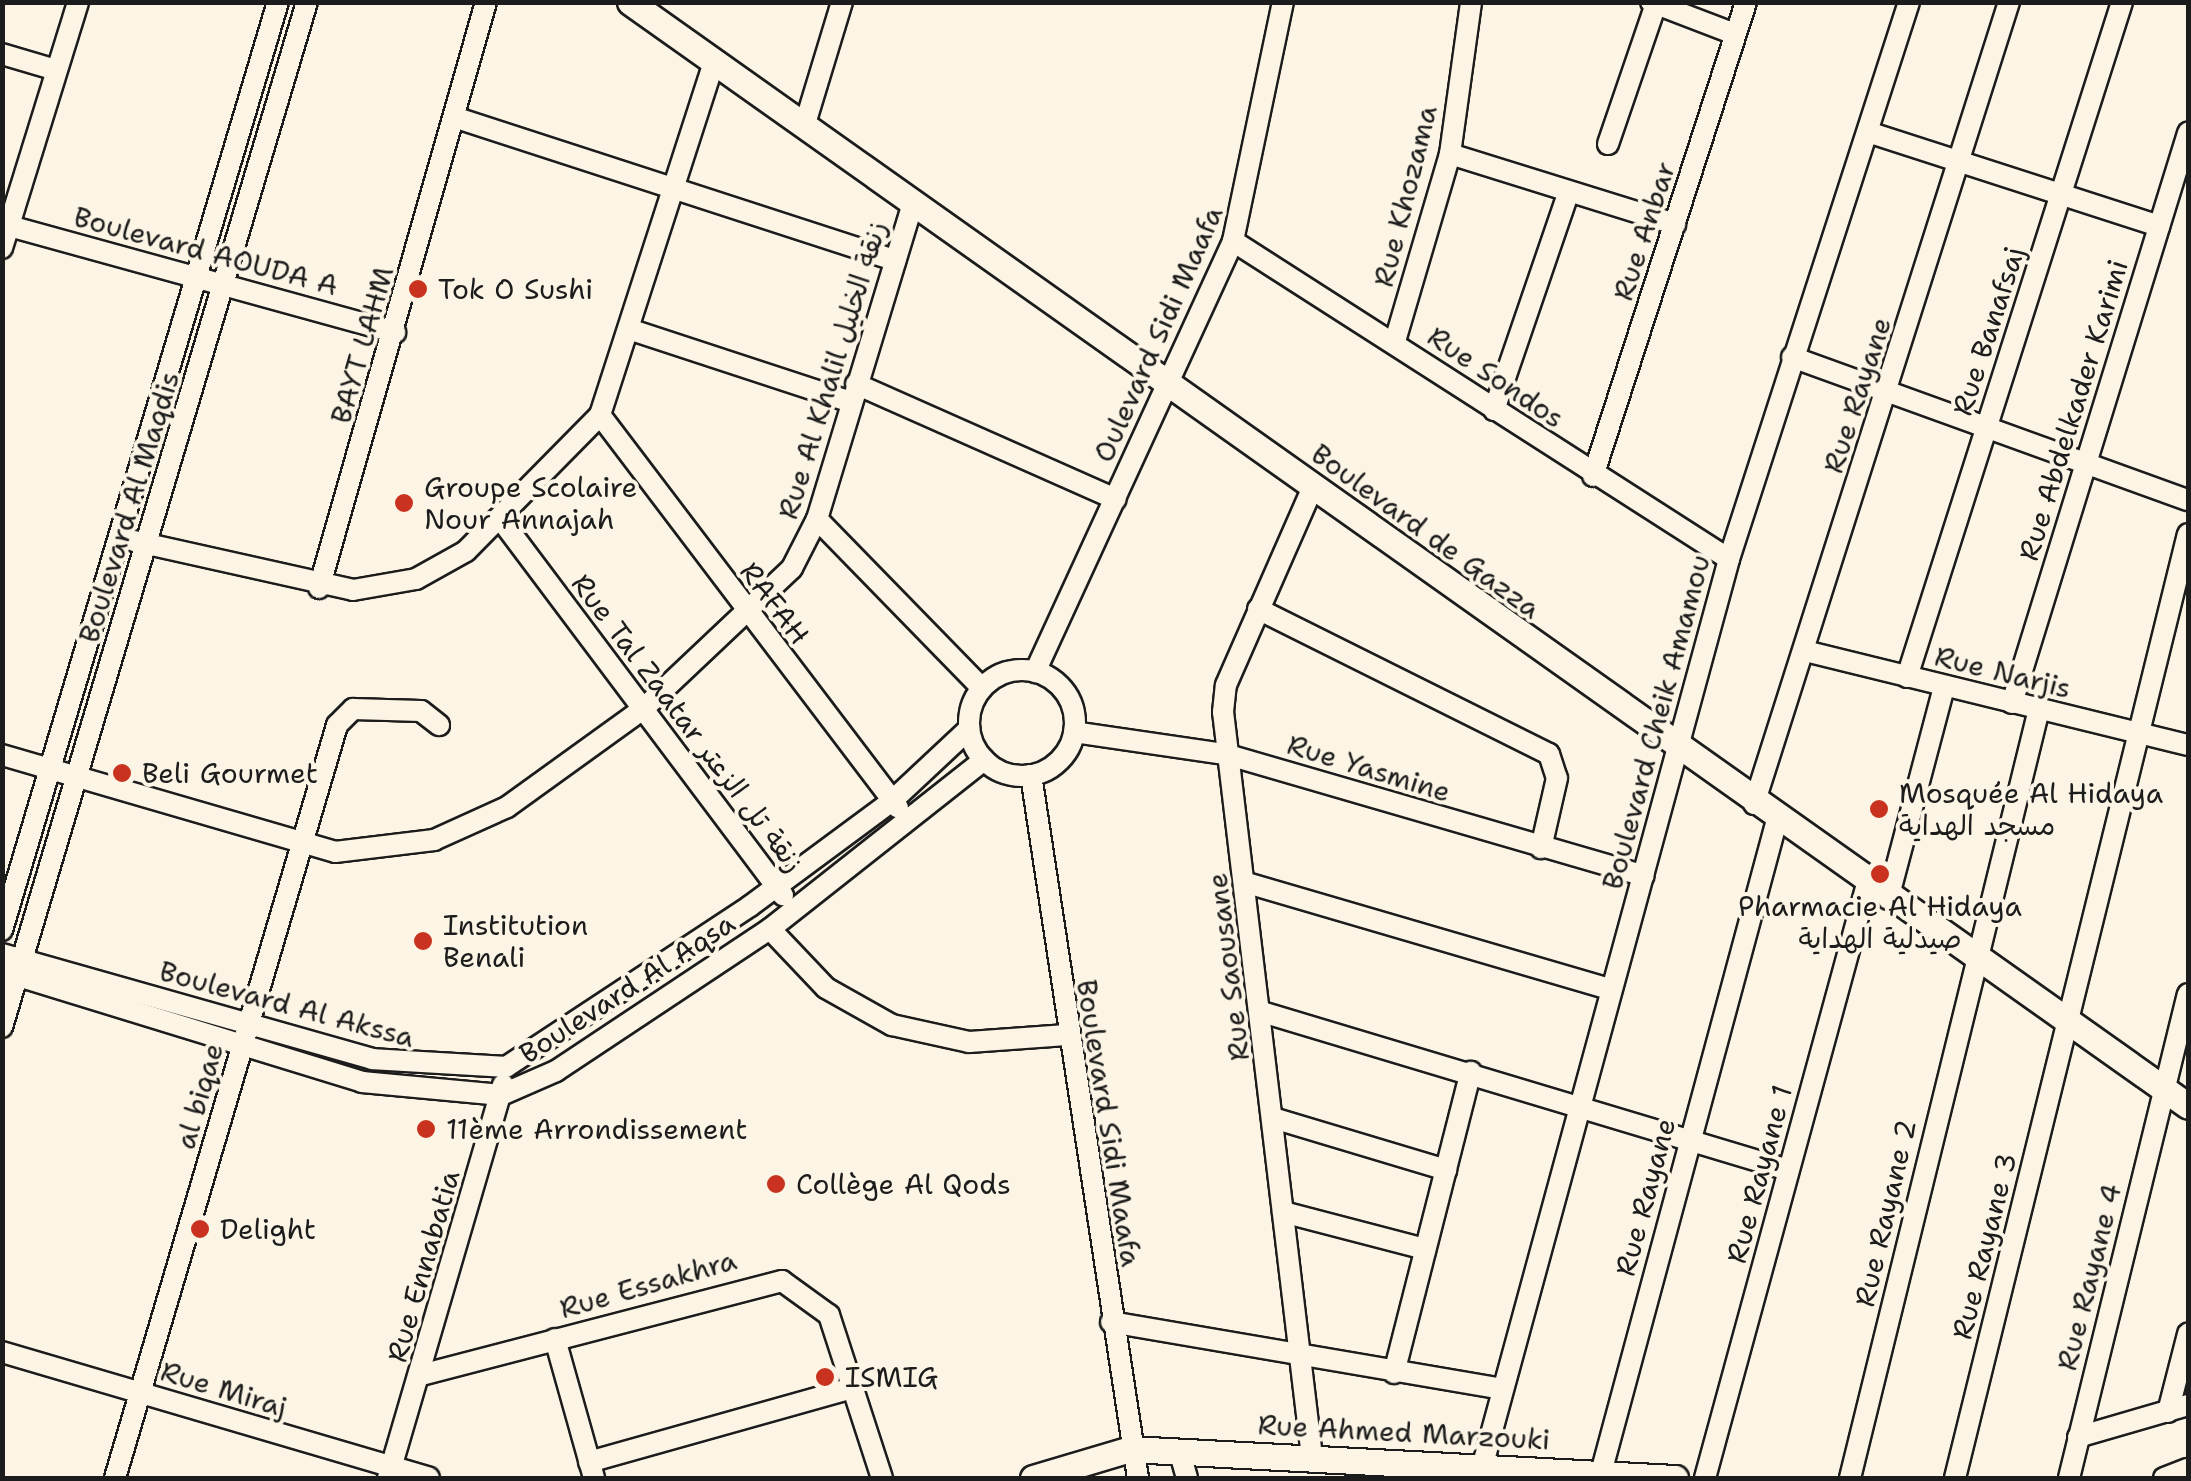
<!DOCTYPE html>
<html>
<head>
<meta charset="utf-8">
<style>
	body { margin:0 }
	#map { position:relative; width:2191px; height:1481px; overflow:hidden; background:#fcf5e5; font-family:"Shantell Sans","Playpen Sans Arabic",sans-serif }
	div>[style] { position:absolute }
	.roads { filter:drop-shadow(2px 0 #1c1c1c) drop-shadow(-2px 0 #1c1c1c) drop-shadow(0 2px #1c1c1c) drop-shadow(0 -2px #1c1c1c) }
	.minor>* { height:20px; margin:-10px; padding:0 10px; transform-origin:10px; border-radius:10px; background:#fcf5e5 }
	.minor>.ring { margin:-10px; padding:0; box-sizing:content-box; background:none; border:20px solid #fcf5e5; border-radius:50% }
	.major>* { height:25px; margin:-12.5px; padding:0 12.5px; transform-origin:12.5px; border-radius:12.5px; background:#fcf5e5 }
	.dots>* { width:28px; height:28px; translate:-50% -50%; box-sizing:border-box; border:5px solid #fcf5e5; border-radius:50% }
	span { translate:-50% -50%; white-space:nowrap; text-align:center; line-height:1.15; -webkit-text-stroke:8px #fcf5e5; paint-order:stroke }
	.street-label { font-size:28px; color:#1c1c1c }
	.poi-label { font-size:28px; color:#1c1c1c }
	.left { translate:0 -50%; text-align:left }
	.frame { position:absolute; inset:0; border:5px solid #1c1c1c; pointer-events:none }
</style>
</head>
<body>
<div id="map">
	<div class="roads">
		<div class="minor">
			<i style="left:1651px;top:2px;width:90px;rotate:20.9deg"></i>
			<i style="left:2px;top:54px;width:56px;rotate:16.5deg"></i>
			<i style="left:454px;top:117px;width:464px;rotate:18deg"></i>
			<i style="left:804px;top:127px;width:131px;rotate:-73.1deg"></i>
			<i style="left:1868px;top:132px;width:306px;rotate:17.9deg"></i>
			<i style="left:1608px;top:144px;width:148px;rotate:-71.1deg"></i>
			<i style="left:1450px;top:154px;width:236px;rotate:17.3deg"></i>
			<i style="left:2px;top:224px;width:408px;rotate:15.4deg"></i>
			<i style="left:1233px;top:241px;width:589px;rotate:32.67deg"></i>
			<i style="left:2px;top:248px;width:257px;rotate:-72.8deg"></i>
			<i style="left:632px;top:330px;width:231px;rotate:18.2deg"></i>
			<i style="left:1395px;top:341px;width:195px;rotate:-73.6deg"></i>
			<i style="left:1450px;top:154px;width:153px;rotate:-82.1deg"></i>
			<i style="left:1792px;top:357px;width:421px;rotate:19.9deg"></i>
			<i style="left:856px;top:384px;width:284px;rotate:23.9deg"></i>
			<i style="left:1494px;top:410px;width:231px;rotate:-71.1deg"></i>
			<i style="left:600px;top:415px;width:493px;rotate:52.8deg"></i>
			<i style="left:1593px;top:476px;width:498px;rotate:-72.1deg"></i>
			<i style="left:817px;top:519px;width:236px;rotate:45.7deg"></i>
			<i style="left:502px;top:521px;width:468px;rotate:53.1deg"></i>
			<i style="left:134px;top:541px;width:224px;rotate:12.6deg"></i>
			<i style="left:353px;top:590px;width:64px;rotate:-9.9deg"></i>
			<i style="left:416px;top:579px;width:57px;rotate:-29.2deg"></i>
			<i style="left:466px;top:551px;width:191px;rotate:-45.4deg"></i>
			<i style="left:600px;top:415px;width:370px;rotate:-72.1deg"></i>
			<i style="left:319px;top:588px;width:609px;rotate:-74.09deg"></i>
			<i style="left:1258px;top:609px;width:325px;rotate:26.5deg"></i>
			<i style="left:1549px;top:754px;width:25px;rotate:72deg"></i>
			<i style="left:1557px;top:778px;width:72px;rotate:102.9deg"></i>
			<i style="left:1805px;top:651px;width:394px;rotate:13.8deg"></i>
			<i class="ring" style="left:969px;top:670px;width:86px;height:86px"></i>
			<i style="left:1035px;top:672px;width:474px;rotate:-65.3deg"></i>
			<i style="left:1233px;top:241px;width:244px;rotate:-78.2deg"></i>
			<i style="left:1907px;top:677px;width:708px;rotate:-72.33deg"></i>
			<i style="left:2012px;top:703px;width:597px;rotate:-72.84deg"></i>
			<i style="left:1074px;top:732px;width:153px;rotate:8.3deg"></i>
			<i style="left:1225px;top:754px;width:436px;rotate:16.2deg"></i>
			<i style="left:2px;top:755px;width:347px;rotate:16.2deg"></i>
			<i style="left:335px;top:852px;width:100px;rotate:-6.9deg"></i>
			<i style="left:434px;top:840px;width:80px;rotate:-24.3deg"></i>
			<i style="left:507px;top:807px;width:168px;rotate:-35.8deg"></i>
			<i style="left:643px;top:709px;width:205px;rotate:-43.4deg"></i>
			<i style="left:792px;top:568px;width:55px;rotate:-63deg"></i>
			<i style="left:817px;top:519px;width:329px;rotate:-73.1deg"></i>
			<i style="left:1031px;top:775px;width:711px;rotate:81.35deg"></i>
			<i style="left:1754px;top:804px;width:842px;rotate:-72.36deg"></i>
			<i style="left:1247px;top:883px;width:378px;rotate:16.3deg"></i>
			<i style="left:1888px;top:899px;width:219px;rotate:-75.2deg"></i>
			<i style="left:770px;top:929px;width:81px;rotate:46.5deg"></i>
			<i style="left:826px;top:988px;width:76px;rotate:29.3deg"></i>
			<i style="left:892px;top:1025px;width:79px;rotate:12.4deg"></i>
			<i style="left:969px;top:1042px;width:98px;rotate:-4.1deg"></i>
			<i style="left:2px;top:930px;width:968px;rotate:-73.44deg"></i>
			<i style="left:2px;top:954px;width:385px;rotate:15.8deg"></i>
			<i style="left:372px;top:1059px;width:134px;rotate:3.4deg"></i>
			<i style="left:506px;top:1067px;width:292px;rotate:-33.4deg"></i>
			<i style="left:750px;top:906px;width:178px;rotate:-36.5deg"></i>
			<i style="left:893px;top:800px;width:104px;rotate:-43.1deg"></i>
			<i style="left:2px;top:971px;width:377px;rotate:17.1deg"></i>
			<i style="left:362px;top:1082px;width:140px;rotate:5.3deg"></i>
			<i style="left:501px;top:1095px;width:60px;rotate:-23.6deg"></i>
			<i style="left:556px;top:1071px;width:257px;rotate:-33.6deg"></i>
			<i style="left:770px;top:929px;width:273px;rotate:-38.3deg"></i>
			<i style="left:1262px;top:1012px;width:549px;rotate:16.72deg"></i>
			<i style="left:2px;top:1027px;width:1069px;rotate:-73.43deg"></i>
			<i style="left:1273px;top:1118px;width:181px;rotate:16.7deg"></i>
			<i style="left:1283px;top:1212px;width:147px;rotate:14.6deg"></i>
			<i style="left:1111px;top:1322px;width:397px;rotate:9.7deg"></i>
			<i style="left:555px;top:1339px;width:144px;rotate:74.3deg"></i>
			<i style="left:2px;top:1352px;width:445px;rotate:16.4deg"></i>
			<i style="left:1394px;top:1373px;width:311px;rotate:-75.7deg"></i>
			<i style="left:421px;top:1375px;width:373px;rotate:-14.6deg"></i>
			<i style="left:782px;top:1281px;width:58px;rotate:35.9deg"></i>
			<i style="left:829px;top:1315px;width:171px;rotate:72deg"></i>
			<i style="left:2168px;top:1412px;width:81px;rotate:-75.6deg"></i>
			<i style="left:2078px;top:1437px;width:115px;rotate:-16.2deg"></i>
			<i style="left:1179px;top:1450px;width:29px;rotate:74deg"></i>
			<i style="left:1312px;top:1457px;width:750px;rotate:-96.81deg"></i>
			<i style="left:1223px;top:712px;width:27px;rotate:-84deg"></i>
			<i style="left:1226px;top:685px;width:216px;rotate:-66.3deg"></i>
			<i style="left:589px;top:1462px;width:276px;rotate:-15.7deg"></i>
			<i style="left:1483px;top:1464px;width:938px;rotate:-74.79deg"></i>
			<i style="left:1729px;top:559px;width:585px;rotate:-72.09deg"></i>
			<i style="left:1601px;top:1473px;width:676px;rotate:-74.92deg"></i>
			<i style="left:115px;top:1478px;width:785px;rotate:-73.57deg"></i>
			<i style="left:337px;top:725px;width:23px;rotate:-45deg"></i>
			<i style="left:353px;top:709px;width:68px;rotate:1.7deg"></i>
			<i style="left:421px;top:711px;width:23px;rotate:38deg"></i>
			<i style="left:388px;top:1478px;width:410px;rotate:-73.7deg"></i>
			<i style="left:1705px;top:1478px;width:616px;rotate:-74.74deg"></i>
			<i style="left:1850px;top:1478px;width:792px;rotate:-76.19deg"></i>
			<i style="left:1955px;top:1478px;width:972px;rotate:-76.14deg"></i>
			<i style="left:2069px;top:1478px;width:498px;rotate:-76.2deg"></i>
			<i style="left:2164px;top:1478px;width:26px;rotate:-21deg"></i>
		</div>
		<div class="major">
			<i style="left:630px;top:2px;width:1909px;rotate:35.32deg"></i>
			<i style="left:1033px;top:1478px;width:101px;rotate:-16.6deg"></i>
			<i style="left:1130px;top:1449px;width:546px;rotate:3.05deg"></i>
		</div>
	</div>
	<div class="dots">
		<i style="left:418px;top:289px;background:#c8321e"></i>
		<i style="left:404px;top:503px;background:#c8321e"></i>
		<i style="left:122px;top:773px;background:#c8321e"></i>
		<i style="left:1879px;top:809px;background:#c8321e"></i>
		<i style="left:1880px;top:874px;background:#c8321e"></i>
		<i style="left:423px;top:941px;background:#c8321e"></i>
		<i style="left:426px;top:1129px;background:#c8321e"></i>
		<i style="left:776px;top:1184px;background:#c8321e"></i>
		<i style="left:200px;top:1229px;background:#c8321e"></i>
		<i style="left:825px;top:1377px;background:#c8321e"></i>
	</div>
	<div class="street-label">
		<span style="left:1405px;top:196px;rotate:-76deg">Rue Khozama</span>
		<span style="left:1644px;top:231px;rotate:-72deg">Rue Anbar</span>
		<span style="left:206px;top:251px;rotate:15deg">Boulevard AOUDA A</span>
		<span style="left:1988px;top:331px;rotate:-72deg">Rue Banafsaj</span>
		<span style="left:1158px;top:334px;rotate:-66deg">Oulevard Sidi Maafa</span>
		<span style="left:362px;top:345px;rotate:-74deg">BAYT LAHM</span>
		<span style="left:832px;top:370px;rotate:-73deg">Rue Al Khalil زنقة الخليل</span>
		<span style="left:1496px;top:377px;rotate:34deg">Rue Sondos</span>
		<span style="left:1857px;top:395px;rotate:-72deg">Rue Rayane</span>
		<span style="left:2073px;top:410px;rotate:-73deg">Rue Abdelkader Karimi</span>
		<span style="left:129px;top:507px;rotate:-73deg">Boulevard Al Maqdis</span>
		<span style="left:1426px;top:531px;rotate:36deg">Boulevard de Gazza</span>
		<span style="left:775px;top:603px;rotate:53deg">RAFAH</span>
		<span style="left:2003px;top:672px;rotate:14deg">Rue Narjis</span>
		<span style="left:1656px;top:722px;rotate:-75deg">Boulevard Cheik Amamou</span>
		<span style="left:688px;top:723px;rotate:53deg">Rue Tal Zaatar زنقة تل الزعتر</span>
		<span style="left:1369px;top:768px;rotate:17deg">Rue Yasmine</span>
		<span style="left:1228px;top:967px;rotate:-97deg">Rue Saousane</span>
		<span style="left:627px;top:988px;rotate:-33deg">Boulevard Al Aqsa</span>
		<span style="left:287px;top:1004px;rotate:15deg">Boulevard Al Akssa</span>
		<span style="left:199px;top:1096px;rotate:-74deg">al biqae</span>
		<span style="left:1109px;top:1123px;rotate:81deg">Boulevard Sidi Maafa</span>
		<span style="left:1759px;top:1174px;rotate:-75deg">Rue Rayane 1</span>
		<span style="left:1645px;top:1197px;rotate:-75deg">Rue Rayane</span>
		<span style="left:1885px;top:1213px;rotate:-77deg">Rue Rayane 2</span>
		<span style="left:1984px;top:1246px;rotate:-76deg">Rue Rayane 3</span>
		<span style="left:423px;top:1266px;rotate:-74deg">Rue Ennabatia</span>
		<span style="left:2089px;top:1277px;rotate:-76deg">Rue Rayane 4</span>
		<span style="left:648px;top:1284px;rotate:-16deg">Rue Essakhra</span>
		<span style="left:224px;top:1389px;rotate:17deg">Rue Miraj</span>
		<span style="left:1404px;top:1432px;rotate:3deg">Rue Ahmed Marzouki</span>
	</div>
	<div class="poi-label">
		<span class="left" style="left:438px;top:289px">Tok O Sushi</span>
		<span class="left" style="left:424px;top:503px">Groupe Scolaire<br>Nour Annajah</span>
		<span class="left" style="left:142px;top:773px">Beli Gourmet</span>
		<span class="left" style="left:1899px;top:809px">Mosquée Al Hidaya<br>مسجد الهداية</span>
		<span style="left:1880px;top:922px">Pharmacie Al Hidaya<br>صيدلية الهداية</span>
		<span class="left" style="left:443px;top:941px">Institution<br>Benali</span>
		<span class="left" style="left:446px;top:1129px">11ème Arrondissement</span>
		<span class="left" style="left:796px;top:1184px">Collège Al Qods</span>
		<span class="left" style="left:220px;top:1229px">Delight</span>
		<span class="left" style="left:845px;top:1377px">ISMIG</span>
	</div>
	<div class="frame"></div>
</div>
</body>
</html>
